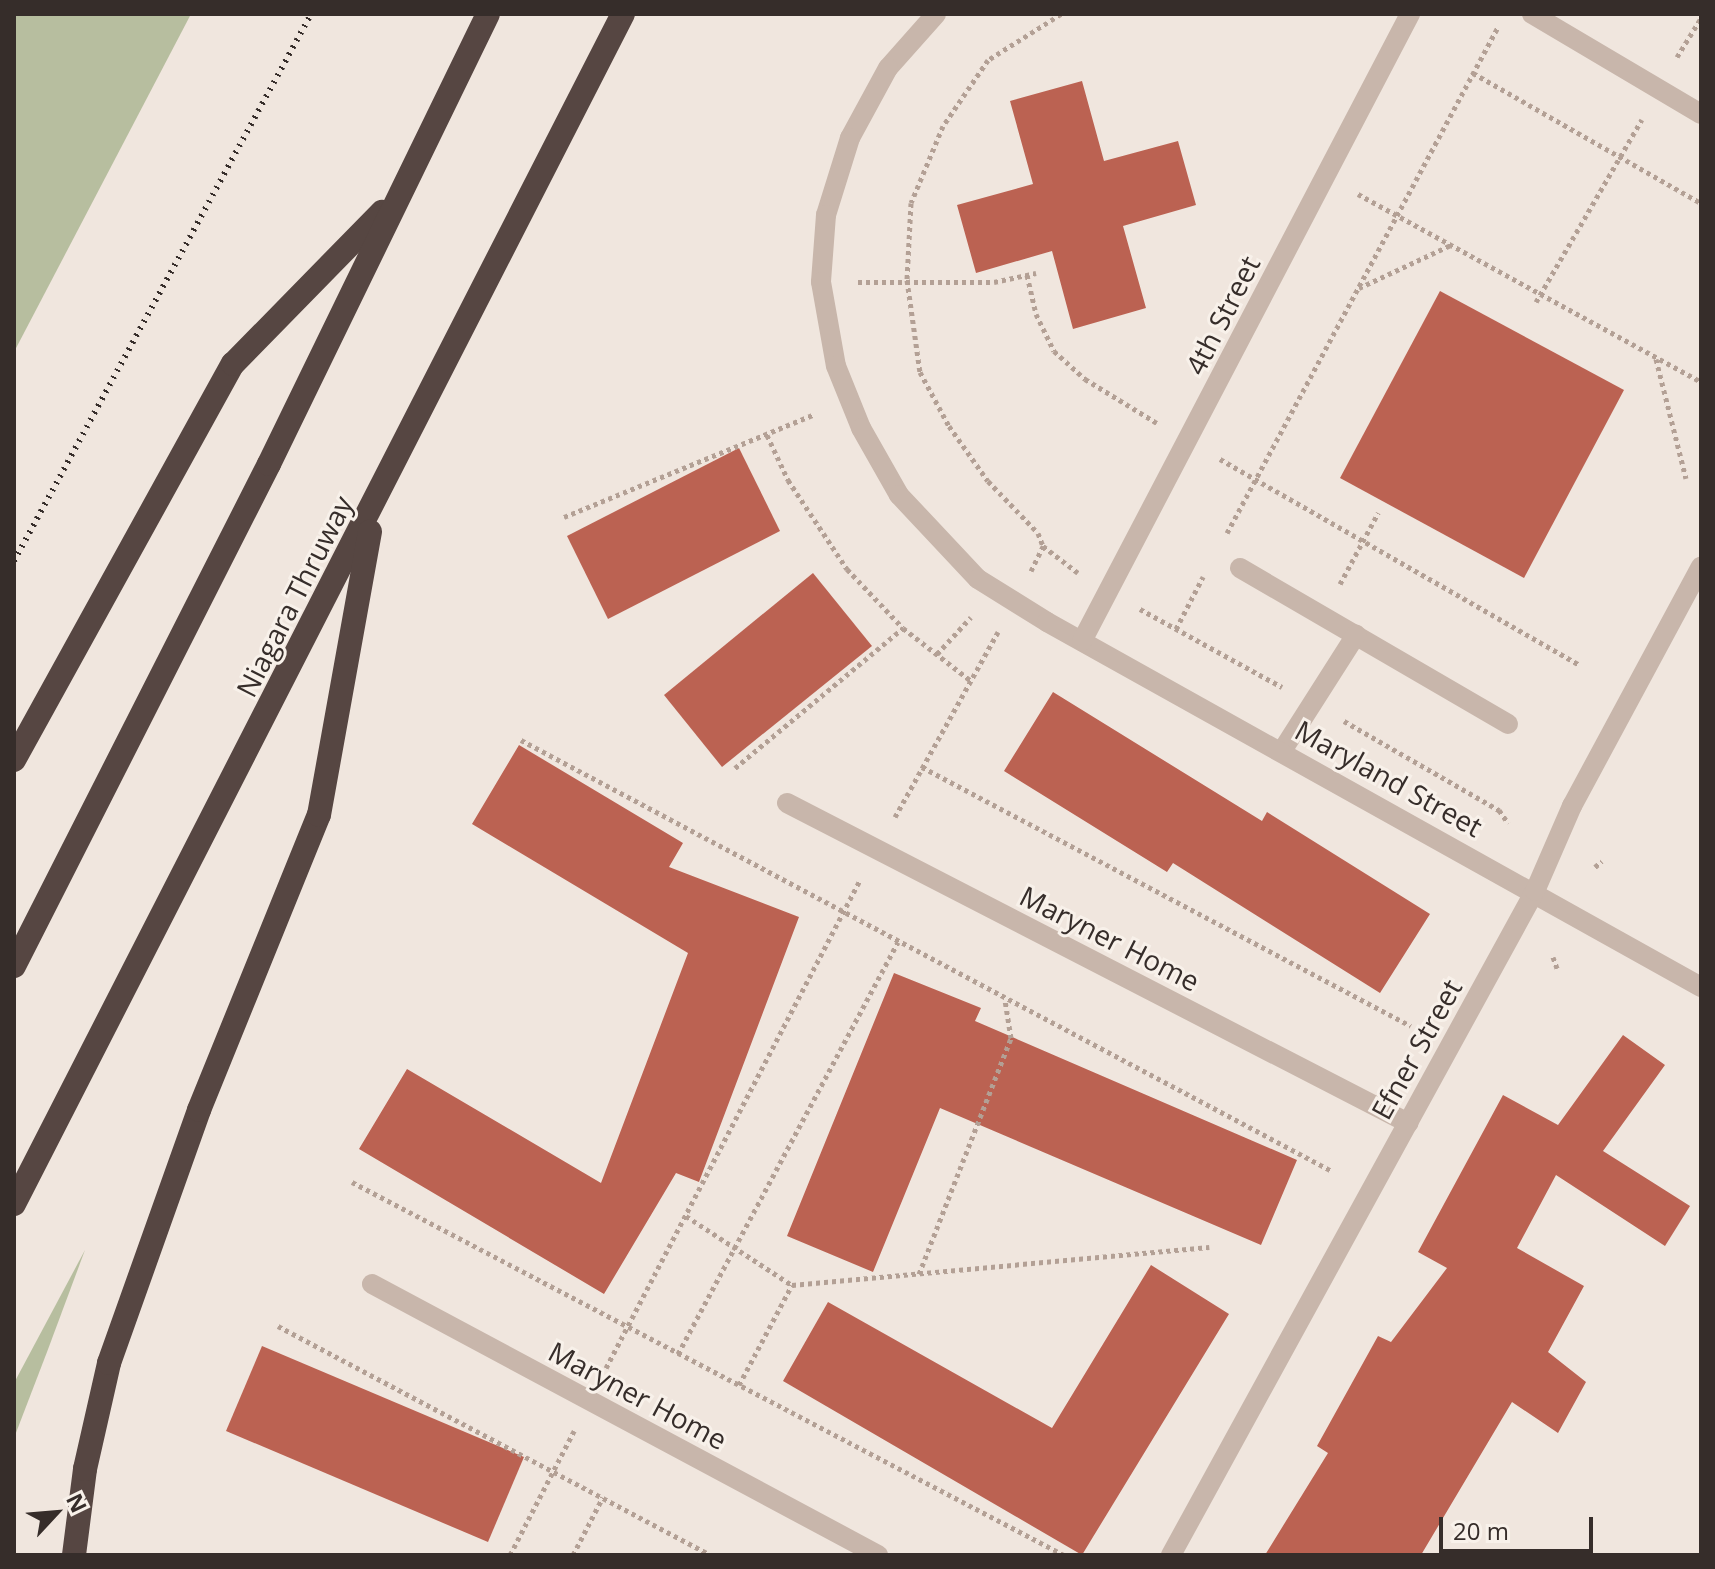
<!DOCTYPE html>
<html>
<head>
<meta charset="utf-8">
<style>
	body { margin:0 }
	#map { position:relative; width:1715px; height:1569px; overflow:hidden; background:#f0e6de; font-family:"Open Sans",sans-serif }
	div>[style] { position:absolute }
	.green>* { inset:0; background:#b7be9f }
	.building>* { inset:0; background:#bb6252 }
	.path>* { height:5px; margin-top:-2.5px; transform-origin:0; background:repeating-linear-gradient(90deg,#b3a095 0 4px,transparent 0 8px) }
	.lane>* { height:20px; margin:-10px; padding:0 10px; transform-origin:10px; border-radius:10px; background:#c8b6ab }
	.street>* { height:20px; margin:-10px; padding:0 10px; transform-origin:10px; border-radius:10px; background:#c8b6ab }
	.highway>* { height:24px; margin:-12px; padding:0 12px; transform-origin:12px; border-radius:12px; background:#564642 }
	.rail>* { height:6px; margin-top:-3px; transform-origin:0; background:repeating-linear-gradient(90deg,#362d2a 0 2px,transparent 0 8px) }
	span { translate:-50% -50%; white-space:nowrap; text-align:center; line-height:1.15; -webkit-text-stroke:6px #f8f1ea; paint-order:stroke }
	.street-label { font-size:28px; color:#362d2a }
	.frame { position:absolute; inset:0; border:16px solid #362d2a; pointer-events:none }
	.north { position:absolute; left:16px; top:1473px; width:80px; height:80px; -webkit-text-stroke:6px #f8f1ea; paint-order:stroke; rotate:64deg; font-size:22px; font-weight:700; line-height:32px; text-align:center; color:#362d2a }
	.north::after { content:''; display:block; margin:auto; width:28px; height:36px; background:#362d2a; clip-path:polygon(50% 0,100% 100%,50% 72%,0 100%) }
	.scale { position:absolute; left:1439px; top:1517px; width:154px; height:36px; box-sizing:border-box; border:4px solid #362d2a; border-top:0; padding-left:10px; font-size:24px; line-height:28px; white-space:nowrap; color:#362d2a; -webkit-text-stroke:6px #f8f1ea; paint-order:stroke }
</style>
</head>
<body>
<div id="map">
	<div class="green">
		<i style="clip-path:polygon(14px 14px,191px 14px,14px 352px)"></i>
		<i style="clip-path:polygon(85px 1250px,47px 1352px,14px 1438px,14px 1383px)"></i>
	</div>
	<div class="building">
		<i style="clip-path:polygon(1082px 81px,1104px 161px,1178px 141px,1196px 205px,1123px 226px,1146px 308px,1073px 329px,1052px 251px,976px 273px,957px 205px,1033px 184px,1010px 101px)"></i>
		<i style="clip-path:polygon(1440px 291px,1624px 390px,1524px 578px,1340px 478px)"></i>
		<i style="clip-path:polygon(739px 448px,780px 531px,608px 619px,567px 536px)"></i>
		<i style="clip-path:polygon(813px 573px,872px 646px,722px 767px,664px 695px)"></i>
		<i style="clip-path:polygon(1053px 692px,1262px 821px,1267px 812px,1430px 914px,1380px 993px,1173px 863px,1167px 872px,1004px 771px)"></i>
		<i style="clip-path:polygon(519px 745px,683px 843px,669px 867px,799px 917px,699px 1182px,676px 1173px,604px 1294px,359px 1149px,407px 1069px,601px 1183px,688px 953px,472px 824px)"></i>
		<i style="clip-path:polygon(894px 973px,981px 1008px,975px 1021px,1297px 1160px,1261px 1245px,940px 1108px,873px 1272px,787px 1236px)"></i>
		<i style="clip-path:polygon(1623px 1035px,1665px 1065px,1603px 1151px,1690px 1206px,1665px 1246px,1556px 1175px,1517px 1248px,1584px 1286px,1548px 1352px,1586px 1382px,1558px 1433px,1512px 1402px,1421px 1555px,1265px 1555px,1328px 1453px,1317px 1446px,1378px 1336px,1391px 1342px,1447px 1268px,1418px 1252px,1503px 1095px,1558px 1125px)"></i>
		<i style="clip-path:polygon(1151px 1265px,1229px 1314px,1082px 1555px,783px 1381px,828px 1302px,1052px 1428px)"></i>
		<i style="clip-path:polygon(262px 1346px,524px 1457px,488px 1542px,226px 1431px)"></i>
	</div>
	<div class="path">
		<i style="left:1061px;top:14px;width:86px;rotate:147.8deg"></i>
		<i style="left:988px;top:60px;width:80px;rotate:124.3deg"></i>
		<i style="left:943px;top:126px;width:83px;rotate:112.6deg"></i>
		<i style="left:911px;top:203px;width:77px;rotate:93deg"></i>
		<i style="left:907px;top:280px;width:93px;rotate:82deg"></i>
		<i style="left:920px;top:372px;width:61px;rotate:61.8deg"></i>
		<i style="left:949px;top:426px;width:67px;rotate:54.7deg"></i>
		<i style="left:988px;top:481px;width:72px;rotate:46.1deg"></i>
		<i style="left:1038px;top:533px;width:14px;rotate:69deg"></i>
		<i style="left:1043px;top:546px;width:44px;rotate:37.6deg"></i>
		<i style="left:1677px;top:57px;width:46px;rotate:-58.4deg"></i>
		<i style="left:1473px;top:73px;width:262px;rotate:29.7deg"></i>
		<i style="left:1358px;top:194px;width:391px;rotate:28.7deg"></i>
		<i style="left:1027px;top:275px;width:40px;rotate:77deg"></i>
		<i style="left:1036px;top:314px;width:41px;rotate:64.1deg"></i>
		<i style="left:1054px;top:351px;width:42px;rotate:42.1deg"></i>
		<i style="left:1085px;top:379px;width:84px;rotate:31.4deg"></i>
		<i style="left:858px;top:282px;width:136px"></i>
		<i style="left:994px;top:282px;width:43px;rotate:-12.1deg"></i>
		<i style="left:1359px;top:288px;width:102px;rotate:-25.1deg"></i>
		<i style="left:1536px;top:302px;width:211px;rotate:-59.9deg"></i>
		<i style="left:1656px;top:359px;width:123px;rotate:75.9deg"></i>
		<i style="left:767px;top:435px;width:50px;rotate:65deg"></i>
		<i style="left:788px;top:480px;width:107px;rotate:56.5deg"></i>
		<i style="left:847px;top:569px;width:81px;rotate:46.5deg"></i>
		<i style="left:903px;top:628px;width:86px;rotate:37.9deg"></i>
		<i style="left:1220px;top:459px;width:415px;rotate:29.8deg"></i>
		<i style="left:564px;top:517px;width:271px;rotate:-22.3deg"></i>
		<i style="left:1227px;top:533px;width:574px;rotate:-61.83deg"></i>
		<i style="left:1031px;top:571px;width:28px;rotate:-64deg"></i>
		<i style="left:1340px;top:584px;width:81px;rotate:-61.8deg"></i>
		<i style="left:1140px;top:609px;width:162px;rotate:28.8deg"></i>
		<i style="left:1176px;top:629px;width:59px;rotate:-62.6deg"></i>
		<i style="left:937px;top:654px;width:50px;rotate:-47.4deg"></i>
		<i style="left:1344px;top:721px;width:179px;rotate:29.9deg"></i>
		<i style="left:1499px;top:810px;width:16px;rotate:55deg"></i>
		<i style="left:521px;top:740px;width:918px;rotate:27.99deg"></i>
		<i style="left:922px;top:767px;width:553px;rotate:27.91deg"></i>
		<i style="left:735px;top:768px;width:219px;rotate:-39.8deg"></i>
		<i style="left:895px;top:817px;width:212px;rotate:-60.9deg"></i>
		<i style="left:1595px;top:867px;width:9px;rotate:-41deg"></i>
		<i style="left:1553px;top:957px;width:12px;rotate:70deg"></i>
		<i style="left:352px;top:1182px;width:804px;rotate:27.65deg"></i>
		<i style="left:686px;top:1216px;width:126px;rotate:33.1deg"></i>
		<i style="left:792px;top:1285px;width:419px;rotate:-5.2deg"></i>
		<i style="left:919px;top:1274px;width:253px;rotate:-68.7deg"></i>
		<i style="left:1011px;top:1038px;width:39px;rotate:-99deg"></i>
		<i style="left:278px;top:1326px;width:490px;rotate:27.9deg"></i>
		<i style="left:678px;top:1354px;width:467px;rotate:-61.9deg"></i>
		<i style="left:606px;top:1368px;width:550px;rotate:-62.5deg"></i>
		<i style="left:739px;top:1385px;width:113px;rotate:-62.1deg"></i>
		<i style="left:510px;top:1555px;width:140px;rotate:-62.7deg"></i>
		<i style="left:573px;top:1555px;width:65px;rotate:-62.7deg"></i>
	</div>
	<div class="lane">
		<i style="left:1240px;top:568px;width:310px;rotate:30.2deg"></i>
		<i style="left:1282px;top:751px;width:138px;rotate:-57.5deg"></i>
	</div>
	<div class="street">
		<i style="left:936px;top:14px;width:72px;rotate:131.6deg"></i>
		<i style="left:888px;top:68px;width:80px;rotate:118.5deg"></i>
		<i style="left:850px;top:138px;width:81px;rotate:107.3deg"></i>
		<i style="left:826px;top:215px;width:67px;rotate:94.3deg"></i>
		<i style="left:821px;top:282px;width:85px;rotate:79.9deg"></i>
		<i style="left:836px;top:366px;width:67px;rotate:68deg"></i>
		<i style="left:861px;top:428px;width:77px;rotate:60.4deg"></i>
		<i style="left:899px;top:495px;width:115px;rotate:46.8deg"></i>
		<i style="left:978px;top:579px;width:81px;rotate:31.9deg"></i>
		<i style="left:1047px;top:622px;width:749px;rotate:29.17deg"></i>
		<i style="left:1532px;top:14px;width:196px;rotate:30.6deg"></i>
		<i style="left:1082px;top:641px;width:708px;rotate:-62.38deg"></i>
		<i style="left:787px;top:803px;width:699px;rotate:27.26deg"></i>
		<i style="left:372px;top:1284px;width:574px;rotate:28.17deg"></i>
		<i style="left:1171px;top:1555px;width:757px;rotate:-61.27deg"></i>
		<i style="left:1535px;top:891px;width:93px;rotate:-66.5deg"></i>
		<i style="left:1572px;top:806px;width:272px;rotate:-61.7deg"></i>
	</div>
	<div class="highway">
		<i style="left:14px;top:760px;width:453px;rotate:-61.1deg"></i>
		<i style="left:233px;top:364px;width:213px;rotate:-45.6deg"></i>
		<i style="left:14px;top:966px;width:563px;rotate:-63.07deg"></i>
		<i style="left:269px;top:464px;width:500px;rotate:-64.05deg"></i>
		<i style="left:14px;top:1204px;width:1337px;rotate:-62.9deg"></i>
		<i style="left:74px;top:1555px;width:87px;rotate:-82.7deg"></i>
		<i style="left:85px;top:1469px;width:109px;rotate:-77.2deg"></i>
		<i style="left:109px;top:1363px;width:269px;rotate:-70.4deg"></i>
		<i style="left:199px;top:1110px;width:318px;rotate:-67.9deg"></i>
		<i style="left:319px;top:815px;width:288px;rotate:-79.8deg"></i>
	</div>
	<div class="rail">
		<i style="left:14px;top:561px;width:622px;rotate:-61.5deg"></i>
	</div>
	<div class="street-label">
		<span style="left:1222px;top:315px;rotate:-63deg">4th Street</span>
		<span style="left:294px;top:596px;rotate:-63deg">Niagara Thruway</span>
		<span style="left:1389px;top:778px;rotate:29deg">Maryland Street</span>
		<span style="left:1110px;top:938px;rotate:27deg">Maryner Home</span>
		<span style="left:1416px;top:1049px;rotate:-61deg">Efner Street</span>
		<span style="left:638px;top:1395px;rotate:28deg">Maryner Home</span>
	</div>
	<div class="frame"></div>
	<div class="north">N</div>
	<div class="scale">20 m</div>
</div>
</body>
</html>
